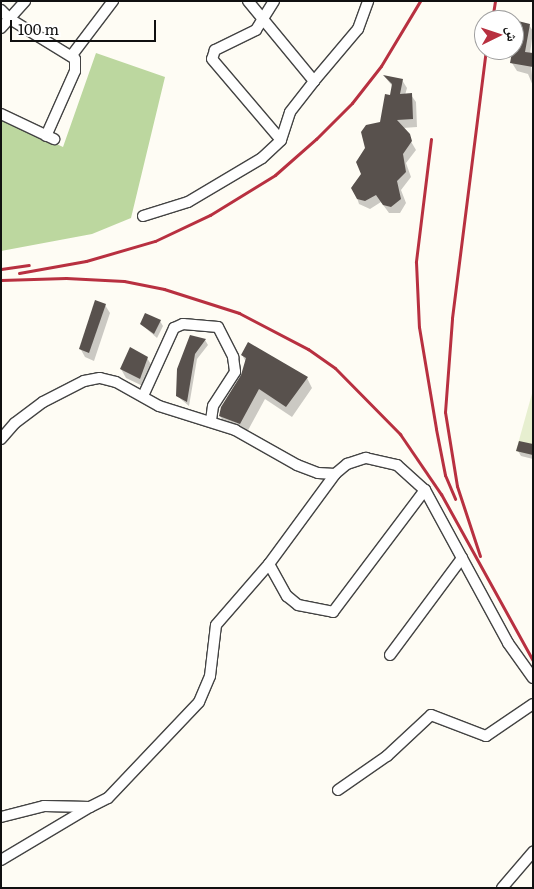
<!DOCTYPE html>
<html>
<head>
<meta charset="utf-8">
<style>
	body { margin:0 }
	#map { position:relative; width:534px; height:889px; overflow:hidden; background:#fefcf4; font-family:Literata,"Noto Naskh Arabic",serif }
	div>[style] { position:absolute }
	.forest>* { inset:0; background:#bcd79f }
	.pitch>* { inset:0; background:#e7efd0 }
	.shadow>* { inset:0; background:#0003 }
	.building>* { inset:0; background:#58514d }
	.roads { filter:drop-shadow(1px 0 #434343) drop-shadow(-1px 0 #434343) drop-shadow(0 1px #434343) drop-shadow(0 -1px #434343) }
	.street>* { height:10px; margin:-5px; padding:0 5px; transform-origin:5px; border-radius:5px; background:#fff }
	.rail>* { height:3px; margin:-1.5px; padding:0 1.5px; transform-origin:1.5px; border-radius:1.5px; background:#b83040 }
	span { translate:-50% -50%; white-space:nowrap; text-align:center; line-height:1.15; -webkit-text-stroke:5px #fff; paint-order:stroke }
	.frame { position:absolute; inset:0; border:2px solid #101010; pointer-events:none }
	.north { position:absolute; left:474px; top:10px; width:50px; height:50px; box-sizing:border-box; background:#fff; border:1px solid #9f9f9f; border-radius:50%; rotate:86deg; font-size:14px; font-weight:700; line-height:20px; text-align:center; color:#101010 }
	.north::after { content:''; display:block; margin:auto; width:18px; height:22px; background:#b83040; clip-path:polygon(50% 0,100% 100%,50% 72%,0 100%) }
	.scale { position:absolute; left:10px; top:20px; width:146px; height:22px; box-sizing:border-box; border:2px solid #101010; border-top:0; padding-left:6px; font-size:15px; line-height:18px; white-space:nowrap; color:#101010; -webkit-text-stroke:4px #fff; paint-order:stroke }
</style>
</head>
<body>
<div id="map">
	<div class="forest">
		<i style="clip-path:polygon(96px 53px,165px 77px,131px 218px,92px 234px,1px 251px,1px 118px,63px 147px)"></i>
	</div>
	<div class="pitch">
		<i style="clip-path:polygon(533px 390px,533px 455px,516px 451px)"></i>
	</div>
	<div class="shadow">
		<i style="clip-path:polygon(529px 25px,533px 31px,530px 54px,533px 86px,528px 74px,517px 71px,512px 63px)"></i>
		<i style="clip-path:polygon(385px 77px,402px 80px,407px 88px,405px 95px,411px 95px,416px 102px,417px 127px,403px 128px,416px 150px,406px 163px,411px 177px,401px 190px,406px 203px,400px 213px,389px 213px,381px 202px,370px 209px,359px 204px,353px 185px,362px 174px,366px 148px,362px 135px,364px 129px,381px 123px,391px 97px,393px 87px)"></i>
		<i style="clip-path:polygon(105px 305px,110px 313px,94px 361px,85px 357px,80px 348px)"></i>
		<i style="clip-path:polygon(160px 321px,163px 326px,157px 338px,141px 324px)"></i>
		<i style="clip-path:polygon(205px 340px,208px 345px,197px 359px,189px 406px,177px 396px,178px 369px)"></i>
		<i style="clip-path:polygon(242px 355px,307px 378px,312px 388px,292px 417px,265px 399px,246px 434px,226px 427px,220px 416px,242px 376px,246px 362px)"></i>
		<i style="clip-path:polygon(147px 358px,152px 366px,145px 387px,126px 378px,121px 369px)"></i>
		<i style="clip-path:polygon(533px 445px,533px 459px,521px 456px,518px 451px)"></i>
	</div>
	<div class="building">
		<i style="clip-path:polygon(518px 21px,530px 24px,525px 52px,533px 53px,533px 67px,510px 63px)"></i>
		<i style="clip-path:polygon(383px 75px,403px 79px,400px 94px,412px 93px,413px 119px,397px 120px,410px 134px,412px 141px,403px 154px,406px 172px,397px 181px,401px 199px,391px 207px,383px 205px,376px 195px,365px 201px,357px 199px,351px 188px,361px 174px,356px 162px,365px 148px,361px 132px,366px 125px,380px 122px,385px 94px,390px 95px,392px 84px)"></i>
		<i style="clip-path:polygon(95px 300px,106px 304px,89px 353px,79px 349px)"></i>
		<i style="clip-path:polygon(145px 313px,161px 320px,154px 334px,140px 324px)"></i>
		<i style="clip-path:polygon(190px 335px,206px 339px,195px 354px,187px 402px,176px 396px,177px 369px)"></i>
		<i style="clip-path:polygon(248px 342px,308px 377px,286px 407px,259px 389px,240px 424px,219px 416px,221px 407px,241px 375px,246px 358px,241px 355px)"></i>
		<i style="clip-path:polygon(130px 347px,148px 357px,140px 379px,120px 369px)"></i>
		<i style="clip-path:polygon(519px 441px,533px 444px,533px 455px,516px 451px)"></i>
	</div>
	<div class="roads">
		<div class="street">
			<i style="left:248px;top:1px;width:104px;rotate:50.5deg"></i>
			<i style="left:314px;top:81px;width:68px;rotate:-49.8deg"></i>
			<i style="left:358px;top:29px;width:30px;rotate:-70deg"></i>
			<i style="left:274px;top:1px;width:34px;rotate:122deg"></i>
			<i style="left:256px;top:30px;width:46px;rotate:154deg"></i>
			<i style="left:215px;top:50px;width:9px;rotate:108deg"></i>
			<i style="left:212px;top:59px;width:106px;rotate:49.6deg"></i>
			<i style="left:1px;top:10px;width:13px;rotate:45deg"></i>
			<i style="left:10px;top:19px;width:76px;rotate:31.6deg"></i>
			<i style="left:75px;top:59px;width:12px;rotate:90deg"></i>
			<i style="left:75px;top:71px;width:71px;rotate:114deg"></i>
			<i style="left:1px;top:28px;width:36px;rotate:-48deg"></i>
			<i style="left:72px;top:55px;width:68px;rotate:-52.8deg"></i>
			<i style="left:1px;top:114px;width:59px;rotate:25.3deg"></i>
			<i style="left:143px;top:216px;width:47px;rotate:-17.3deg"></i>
			<i style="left:188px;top:202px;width:86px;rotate:-30.7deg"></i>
			<i style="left:262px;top:158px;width:26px;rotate:-43deg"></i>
			<i style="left:281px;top:140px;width:29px;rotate:-72deg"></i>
			<i style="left:290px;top:112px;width:39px;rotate:-52deg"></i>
			<i style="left:143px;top:396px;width:75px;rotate:-65.5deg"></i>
			<i style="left:174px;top:328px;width:10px;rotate:-24deg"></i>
			<i style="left:183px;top:324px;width:35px;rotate:5deg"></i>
			<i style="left:218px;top:327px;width:34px;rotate:63deg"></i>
			<i style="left:233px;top:357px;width:15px;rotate:82deg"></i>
			<i style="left:235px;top:372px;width:40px;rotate:122.9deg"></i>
			<i style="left:213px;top:406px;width:15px;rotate:98deg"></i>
			<i style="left:1px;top:439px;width:21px;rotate:-49deg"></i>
			<i style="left:15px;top:423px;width:35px;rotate:-37deg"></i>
			<i style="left:43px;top:402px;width:46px;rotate:-27.1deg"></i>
			<i style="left:84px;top:381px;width:16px;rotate:-11deg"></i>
			<i style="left:100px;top:378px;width:16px;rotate:14deg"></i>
			<i style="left:116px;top:382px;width:49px;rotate:29.2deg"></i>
			<i style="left:159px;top:406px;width:80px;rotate:17.5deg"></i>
			<i style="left:235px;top:430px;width:71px;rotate:29.4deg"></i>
			<i style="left:297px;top:465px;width:22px;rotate:21deg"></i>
			<i style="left:318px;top:473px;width:17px;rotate:3deg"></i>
			<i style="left:269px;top:564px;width:37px;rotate:61deg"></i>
			<i style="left:287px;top:596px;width:14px;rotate:39deg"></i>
			<i style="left:298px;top:605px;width:36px;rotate:11deg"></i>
			<i style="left:333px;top:612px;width:153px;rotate:-53deg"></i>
			<i style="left:390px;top:655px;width:121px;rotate:-53.4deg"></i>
			<i style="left:338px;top:790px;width:60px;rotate:-34.8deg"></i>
			<i style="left:387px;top:756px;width:60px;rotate:-43deg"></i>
			<i style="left:431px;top:715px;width:59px;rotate:20.9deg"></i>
			<i style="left:486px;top:736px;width:57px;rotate:-34.2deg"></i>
			<i style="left:1px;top:817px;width:44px;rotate:-14.3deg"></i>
			<i style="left:44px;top:806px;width:46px;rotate:1.2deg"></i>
			<i style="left:90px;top:807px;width:20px;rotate:-27deg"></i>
			<i style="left:108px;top:798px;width:132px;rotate:-46.5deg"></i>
			<i style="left:199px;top:702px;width:28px;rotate:-67deg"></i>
			<i style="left:210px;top:676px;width:51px;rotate:-83.3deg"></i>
			<i style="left:216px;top:625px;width:81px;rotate:-49deg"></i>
			<i style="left:269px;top:564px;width:112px;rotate:-53.7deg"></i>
			<i style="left:335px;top:474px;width:16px;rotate:-40deg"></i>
			<i style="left:347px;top:464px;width:20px;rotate:-18deg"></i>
			<i style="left:366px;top:458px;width:32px;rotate:13deg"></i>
			<i style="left:397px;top:465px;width:38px;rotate:42deg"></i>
			<i style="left:425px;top:490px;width:174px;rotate:61.5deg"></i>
			<i style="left:508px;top:643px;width:43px;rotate:54.5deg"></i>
			<i style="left:1px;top:860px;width:104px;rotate:-30.8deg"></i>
			<i style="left:502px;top:888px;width:48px;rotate:-49.3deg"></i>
		</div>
	</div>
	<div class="rail">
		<i style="left:492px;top:20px;width:19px;rotate:-81deg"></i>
		<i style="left:431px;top:139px;width:124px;rotate:97deg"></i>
		<i style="left:416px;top:262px;width:65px;rotate:87.4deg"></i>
		<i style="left:419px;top:327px;width:103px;rotate:80.5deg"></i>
		<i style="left:436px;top:429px;width:47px;rotate:78.9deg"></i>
		<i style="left:445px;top:475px;width:26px;rotate:67deg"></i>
		<i style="left:1px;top:269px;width:28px;rotate:-8deg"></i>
		<i style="left:19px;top:273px;width:68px;rotate:-10.2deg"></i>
		<i style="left:86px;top:261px;width:72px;rotate:-16.2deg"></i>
		<i style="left:155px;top:241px;width:61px;rotate:-25.3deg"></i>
		<i style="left:210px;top:215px;width:76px;rotate:-31.6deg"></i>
		<i style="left:275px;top:175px;width:55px;rotate:-41.3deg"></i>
		<i style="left:316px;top:139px;width:51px;rotate:-45deg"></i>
		<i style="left:352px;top:103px;width:47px;rotate:-51.9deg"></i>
		<i style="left:381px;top:66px;width:76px;rotate:-59deg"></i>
		<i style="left:1px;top:280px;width:65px;rotate:-1.8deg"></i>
		<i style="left:66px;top:278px;width:58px;rotate:3deg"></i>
		<i style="left:124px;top:281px;width:41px;rotate:11.3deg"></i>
		<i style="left:164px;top:289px;width:79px;rotate:17.7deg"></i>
		<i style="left:239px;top:313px;width:78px;rotate:27.6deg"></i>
		<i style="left:308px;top:349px;width:33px;rotate:35deg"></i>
		<i style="left:335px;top:368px;width:93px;rotate:45.4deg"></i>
		<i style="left:400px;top:434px;width:73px;rotate:55.7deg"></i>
		<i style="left:441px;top:494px;width:191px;rotate:61.1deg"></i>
		<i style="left:480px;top:556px;width:74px;rotate:-108.2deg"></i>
		<i style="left:457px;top:486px;width:75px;rotate:-99.2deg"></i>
		<i style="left:445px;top:412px;width:94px;rotate:-85.7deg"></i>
		<i style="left:452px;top:318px;width:270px;rotate:-82.8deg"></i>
	</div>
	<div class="frame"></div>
	<div class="north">ش</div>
	<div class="scale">100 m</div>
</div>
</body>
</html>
